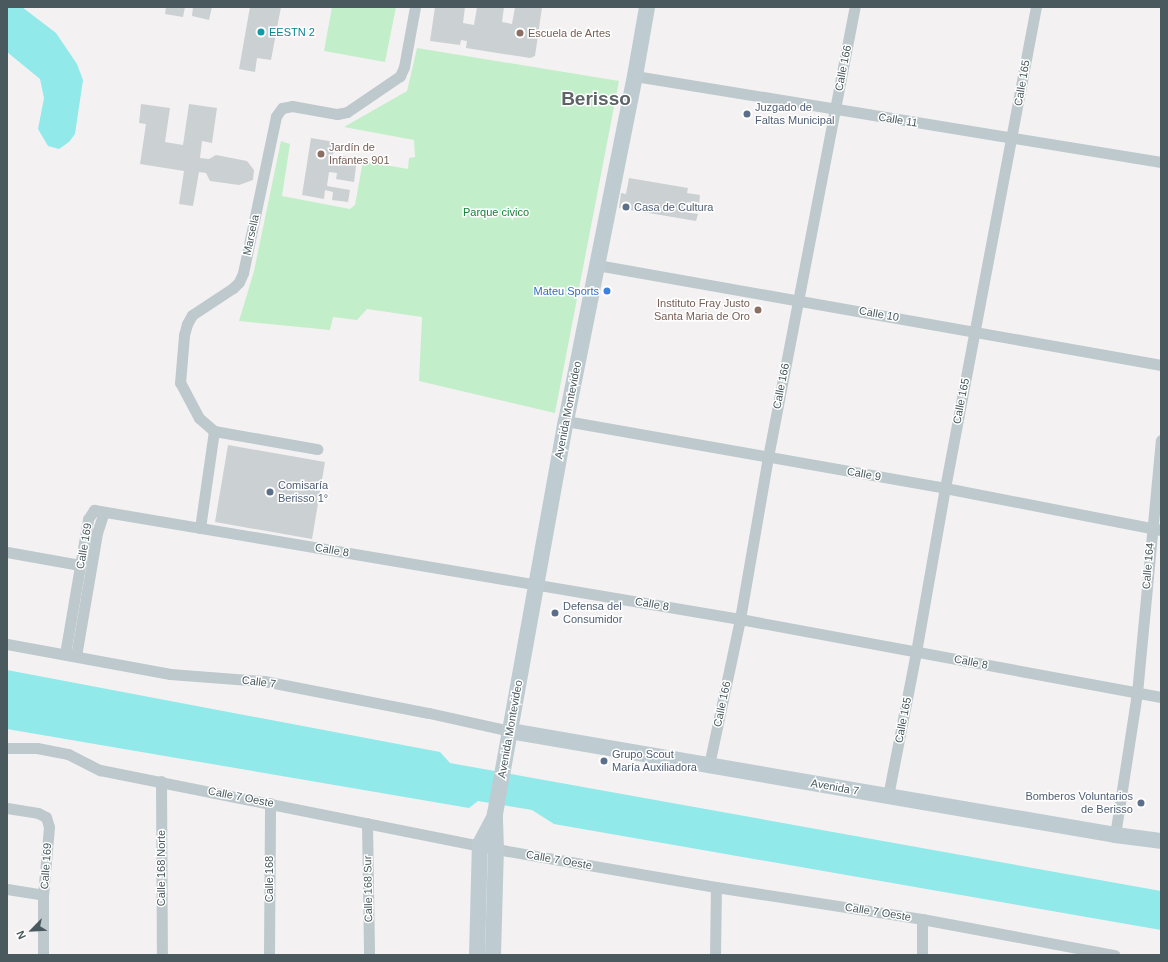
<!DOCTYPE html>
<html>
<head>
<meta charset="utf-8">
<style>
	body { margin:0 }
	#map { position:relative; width:1168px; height:962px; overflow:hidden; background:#f4f1f2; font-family:Arial,sans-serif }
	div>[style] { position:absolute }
	.green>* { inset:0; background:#c2efc9 }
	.water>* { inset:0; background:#91eae9 }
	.building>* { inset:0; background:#cbd0d3 }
	.street>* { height:11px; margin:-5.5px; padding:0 5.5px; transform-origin:5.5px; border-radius:5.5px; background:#bdc9cd }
	.secondary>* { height:16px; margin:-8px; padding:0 8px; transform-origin:8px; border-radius:8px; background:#beccd2 }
	.dots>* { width:11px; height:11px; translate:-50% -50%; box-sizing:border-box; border:2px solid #fff; border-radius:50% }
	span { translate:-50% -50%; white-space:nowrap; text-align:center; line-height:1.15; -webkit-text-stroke:3px #fff; paint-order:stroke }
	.culture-label { font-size:11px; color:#0d838f }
	.left { translate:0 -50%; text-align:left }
	.education-label { font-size:11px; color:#785e54 }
	.right { translate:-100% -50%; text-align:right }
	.street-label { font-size:11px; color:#49595e }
	.service-label { font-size:11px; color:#4e5e75 }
	.park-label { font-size:11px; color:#1a8036 }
	.shop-label { font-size:11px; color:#366cbe }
	.town-label { font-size:19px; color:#5e6366; font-weight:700 }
	.frame { position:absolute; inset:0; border:8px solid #49595e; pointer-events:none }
	.north { position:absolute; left:12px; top:910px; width:40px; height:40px; -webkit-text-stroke:3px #fff; paint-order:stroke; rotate:246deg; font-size:11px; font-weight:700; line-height:16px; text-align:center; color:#49595e }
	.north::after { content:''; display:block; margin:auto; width:14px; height:18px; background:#49595e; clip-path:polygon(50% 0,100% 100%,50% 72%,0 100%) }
</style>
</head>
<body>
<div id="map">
	<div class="green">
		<i style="clip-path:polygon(332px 7px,396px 7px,385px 62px,324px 51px)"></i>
		<i style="clip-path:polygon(417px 48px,619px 81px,555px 413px,419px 381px,422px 317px,367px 309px,357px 320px,333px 317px,330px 330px,239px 321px,254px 271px,281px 141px,290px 144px,282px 196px,350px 209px,355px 205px,363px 161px,408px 169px,409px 158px,415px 157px,414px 140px,344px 127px,407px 91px)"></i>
	</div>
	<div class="water">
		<i style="clip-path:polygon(7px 7px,22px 7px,56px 33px,77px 64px,83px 80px,75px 134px,69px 142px,59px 149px,48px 146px,38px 129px,44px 98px,40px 79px,7px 52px)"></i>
		<i style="clip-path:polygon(7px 670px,440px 752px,450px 763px,1161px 891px,1161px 930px,554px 824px,532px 810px,478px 801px,469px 808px,7px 729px)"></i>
	</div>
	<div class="building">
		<i style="clip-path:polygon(166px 7px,185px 7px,183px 17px,165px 14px)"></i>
		<i style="clip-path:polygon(193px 7px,212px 7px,209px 20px,192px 16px)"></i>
		<i style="clip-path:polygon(250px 7px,281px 7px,271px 60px,257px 58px,255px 72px,239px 69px)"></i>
		<i style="clip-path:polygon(435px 7px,465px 7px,463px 23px,474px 25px,477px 7px,504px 7px,502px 22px,512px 24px,515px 7px,542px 7px,535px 56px,530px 58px,466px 48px,467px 41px,461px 40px,460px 45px,430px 41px)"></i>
		<i style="clip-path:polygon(141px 104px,170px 108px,165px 142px,183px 145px,189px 104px,217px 108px,212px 143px,202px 141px,200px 158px,209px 159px,216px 155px,247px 161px,254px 170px,253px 180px,239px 185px,210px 181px,206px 173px,199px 172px,193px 206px,179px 204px,184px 171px,140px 164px,146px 124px,139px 123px)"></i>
		<i style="clip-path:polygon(311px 138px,335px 142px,332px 161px,338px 162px,339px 155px,357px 158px,354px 182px,336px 179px,337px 173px,329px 172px,327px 186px,350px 190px,348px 202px,332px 200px,333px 192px,325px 190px,324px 199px,302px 195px)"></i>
		<i style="clip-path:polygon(629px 178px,688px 188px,687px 193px,700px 195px,699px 204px,687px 202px,685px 212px,698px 214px,696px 221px,619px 208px,621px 193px,626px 194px)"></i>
		<i style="clip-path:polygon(228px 445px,325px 462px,312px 539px,215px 522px)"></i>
	</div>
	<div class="street">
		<i style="left:635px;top:76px;width:533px;rotate:9.29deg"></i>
		<i style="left:597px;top:265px;width:573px;rotate:10.05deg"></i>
		<i style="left:566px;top:421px;width:385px;rotate:10deg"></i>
		<i style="left:945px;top:488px;width:220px;rotate:11deg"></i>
		<i style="left:214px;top:431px;width:105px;rotate:9.9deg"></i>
		<i style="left:200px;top:528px;width:98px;rotate:-81.8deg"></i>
		<i style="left:214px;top:431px;width:20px;rotate:-139deg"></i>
		<i style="left:199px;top:418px;width:40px;rotate:-118deg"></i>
		<i style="left:180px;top:383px;width:48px;rotate:-85.2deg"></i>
		<i style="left:184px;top:335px;width:11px;rotate:-75deg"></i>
		<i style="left:187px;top:324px;width:10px;rotate:-61deg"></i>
		<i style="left:192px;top:315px;width:49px;rotate:-33.4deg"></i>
		<i style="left:233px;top:288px;width:8px;rotate:-45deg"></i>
		<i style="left:239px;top:282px;width:10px;rotate:-66deg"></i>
		<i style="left:243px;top:273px;width:160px;rotate:-78.1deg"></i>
		<i style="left:276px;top:116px;width:10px;rotate:-53deg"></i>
		<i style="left:282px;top:108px;width:10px;rotate:-11deg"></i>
		<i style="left:292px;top:106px;width:46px;rotate:10.1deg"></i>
		<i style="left:337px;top:114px;width:10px;rotate:-11deg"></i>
		<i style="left:347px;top:112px;width:64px;rotate:-34.2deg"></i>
		<i style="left:400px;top:76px;width:10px;rotate:-66deg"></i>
		<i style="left:404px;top:67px;width:61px;rotate:-79.6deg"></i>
		<i style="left:7px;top:552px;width:74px;rotate:10.1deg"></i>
		<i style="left:7px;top:644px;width:166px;rotate:10.4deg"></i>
		<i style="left:170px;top:674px;width:94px;rotate:4.3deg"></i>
		<i style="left:264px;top:681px;width:168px;rotate:11deg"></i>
		<i style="left:429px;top:713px;width:83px;rotate:12.5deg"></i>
		<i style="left:65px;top:654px;width:137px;rotate:-80.3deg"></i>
		<i style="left:88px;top:519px;width:11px;rotate:-56deg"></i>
		<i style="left:94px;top:510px;width:655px;rotate:9.58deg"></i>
		<i style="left:740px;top:619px;width:428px;rotate:10.5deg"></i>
		<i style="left:76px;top:656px;width:125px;rotate:-80.3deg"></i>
		<i style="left:97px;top:533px;width:22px;rotate:-72deg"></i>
		<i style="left:7px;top:748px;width:30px"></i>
		<i style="left:37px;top:748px;width:32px;rotate:11deg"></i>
		<i style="left:68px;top:754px;width:36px;rotate:27deg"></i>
		<i style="left:100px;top:770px;width:404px;rotate:11.3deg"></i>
		<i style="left:496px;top:849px;width:223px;rotate:9.8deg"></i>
		<i style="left:716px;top:887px;width:208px;rotate:8.8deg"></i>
		<i style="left:922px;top:919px;width:196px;rotate:10.6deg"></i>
		<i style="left:709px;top:765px;width:149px;rotate:-78deg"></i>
		<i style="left:740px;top:619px;width:164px;rotate:-80.2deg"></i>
		<i style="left:768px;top:457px;width:458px;rotate:-79.1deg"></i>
		<i style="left:161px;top:781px;width:174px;rotate:89.7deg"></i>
		<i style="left:888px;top:796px;width:147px;rotate:-79deg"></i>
		<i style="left:916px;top:652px;width:167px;rotate:-80deg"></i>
		<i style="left:945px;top:488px;width:490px;rotate:-79.3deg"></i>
		<i style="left:7px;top:808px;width:31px;rotate:9deg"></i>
		<i style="left:38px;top:813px;width:9px;rotate:27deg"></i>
		<i style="left:46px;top:817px;width:10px;rotate:73deg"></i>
		<i style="left:49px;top:827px;width:68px;rotate:95deg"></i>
		<i style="left:43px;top:895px;width:60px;rotate:90deg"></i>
		<i style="left:367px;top:823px;width:132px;rotate:89.1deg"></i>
		<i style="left:1115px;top:835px;width:144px;rotate:-81.2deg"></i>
		<i style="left:1137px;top:693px;width:254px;rotate:-84.6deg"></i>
		<i style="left:7px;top:889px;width:36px;rotate:9deg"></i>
		<i style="left:269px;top:955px;width:152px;rotate:-89.6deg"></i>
		<i style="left:715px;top:955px;width:68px;rotate:-89.2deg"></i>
		<i style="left:922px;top:955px;width:36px;rotate:-90deg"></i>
	</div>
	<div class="secondary">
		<i style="left:510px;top:731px;width:614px;rotate:9.75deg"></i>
		<i style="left:1115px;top:835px;width:46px;rotate:7.4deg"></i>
		<i style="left:477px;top:955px;width:111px;rotate:-88.5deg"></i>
		<i style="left:480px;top:844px;width:32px;rotate:-62deg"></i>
		<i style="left:493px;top:955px;width:106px;rotate:-88.4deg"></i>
		<i style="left:496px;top:849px;width:35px;rotate:-92deg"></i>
		<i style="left:495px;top:814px;width:399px;rotate:-79.8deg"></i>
		<i style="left:566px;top:421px;width:352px;rotate:-78.7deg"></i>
		<i style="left:635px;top:76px;width:70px;rotate:-80.1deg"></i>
	</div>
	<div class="dots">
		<i style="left:261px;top:32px;background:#0f9aa8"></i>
		<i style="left:520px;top:33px;background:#8d6e63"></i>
		<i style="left:747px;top:114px;background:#5c6f8a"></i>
		<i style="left:321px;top:154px;background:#8d6e63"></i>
		<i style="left:626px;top:207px;background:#5c6f8a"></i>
		<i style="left:607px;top:291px;background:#3f7fe0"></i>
		<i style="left:758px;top:310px;background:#8d6e63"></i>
		<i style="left:270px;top:492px;background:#5c6f8a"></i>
		<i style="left:555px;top:613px;background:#5c6f8a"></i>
		<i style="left:604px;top:761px;background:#5c6f8a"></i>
		<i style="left:1141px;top:803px;background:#5c6f8a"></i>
	</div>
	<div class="culture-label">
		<span class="left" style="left:269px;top:32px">EESTN 2</span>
	</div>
	<div class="education-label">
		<span class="left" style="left:528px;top:33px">Escuela de Artes</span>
		<span class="left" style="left:329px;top:154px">Jardín de<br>Infantes 901</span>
		<span class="right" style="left:750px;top:310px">Instituto Fray Justo<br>Santa Maria de Oro</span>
	</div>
	<div class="street-label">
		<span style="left:843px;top:68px;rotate:-79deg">Calle 166</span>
		<span style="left:1022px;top:83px;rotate:-80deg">Calle 165</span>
		<span style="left:898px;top:120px;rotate:9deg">Calle 11</span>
		<span style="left:251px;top:235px;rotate:-78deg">Marsella</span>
		<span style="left:879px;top:314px;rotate:10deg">Calle 10</span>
		<span style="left:781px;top:386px;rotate:-79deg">Calle 166</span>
		<span style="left:961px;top:401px;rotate:-79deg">Calle 165</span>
		<span style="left:568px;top:410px;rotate:-79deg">Avenida Montevideo</span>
		<span style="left:864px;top:474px;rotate:10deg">Calle 9</span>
		<span style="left:84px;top:546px;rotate:-80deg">Calle 169</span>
		<span style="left:332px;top:550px;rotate:10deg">Calle 8</span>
		<span style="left:1148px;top:566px;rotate:-85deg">Calle 164</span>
		<span style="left:652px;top:604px;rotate:10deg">Calle 8</span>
		<span style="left:971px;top:662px;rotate:11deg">Calle 8</span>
		<span style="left:259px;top:682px;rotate:7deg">Calle 7</span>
		<span style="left:722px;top:704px;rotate:-78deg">Calle 166</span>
		<span style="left:903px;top:720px;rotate:-79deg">Calle 165</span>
		<span style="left:510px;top:729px;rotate:-80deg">Avenida Montevideo</span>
		<span style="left:835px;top:787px;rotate:10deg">Avenida 7</span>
		<span style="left:241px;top:797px;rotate:11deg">Calle 7 Oeste</span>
		<span style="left:559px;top:860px;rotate:10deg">Calle 7 Oeste</span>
		<span style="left:46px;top:866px;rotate:-86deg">Calle 169</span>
		<span style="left:161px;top:868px;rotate:-90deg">Calle 168 Norte</span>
		<span style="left:269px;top:879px;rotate:-90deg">Calle 168</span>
		<span style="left:368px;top:889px;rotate:-91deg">Calle 168 Sur</span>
		<span style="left:878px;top:912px;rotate:9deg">Calle 7 Oeste</span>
	</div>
	<div class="service-label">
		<span class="left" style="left:755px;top:114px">Juzgado de<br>Faltas Municipal</span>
		<span class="left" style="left:634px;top:207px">Casa de Cultura</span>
		<span class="left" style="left:278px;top:492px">Comisaría<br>Berisso 1°</span>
		<span class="left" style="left:563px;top:613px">Defensa del<br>Consumidor</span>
		<span class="left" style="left:612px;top:761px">Grupo Scout<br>María Auxiliadora</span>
		<span class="right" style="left:1133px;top:803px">Bomberos Voluntarios<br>de Berisso</span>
	</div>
	<div class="park-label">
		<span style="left:496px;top:212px">Parque civico</span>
	</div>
	<div class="shop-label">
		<span class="right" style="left:599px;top:291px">Mateu Sports</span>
	</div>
	<div class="town-label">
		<span style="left:596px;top:99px">Berisso</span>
	</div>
	<div class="frame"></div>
	<div class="north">N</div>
</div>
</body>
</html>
